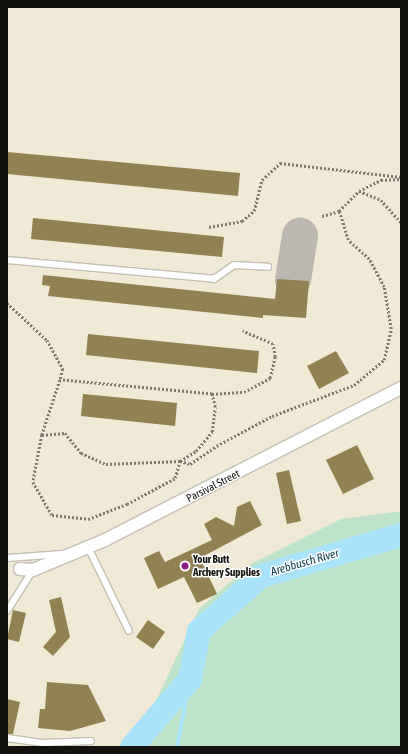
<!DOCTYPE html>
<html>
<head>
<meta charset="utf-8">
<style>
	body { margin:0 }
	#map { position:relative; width:408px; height:754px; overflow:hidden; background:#faf5e9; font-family:"Asap Condensed",sans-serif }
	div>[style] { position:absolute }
	.built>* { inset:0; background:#f0e9d6 }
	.green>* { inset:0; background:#bfe3c9 }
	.stream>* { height:4px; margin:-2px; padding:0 2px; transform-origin:2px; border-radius:2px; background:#a9e3f9 }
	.river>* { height:24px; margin:-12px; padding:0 12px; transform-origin:12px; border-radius:12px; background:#a9e3f9 }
	.taxiway>* { height:36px; margin:-18px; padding:0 18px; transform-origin:18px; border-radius:18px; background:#bdb8af }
	.building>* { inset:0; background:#928153 }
	.path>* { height:2.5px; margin-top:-1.25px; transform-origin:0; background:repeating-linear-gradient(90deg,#7d7971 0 2px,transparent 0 4px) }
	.roads { filter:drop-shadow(1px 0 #c4c0b4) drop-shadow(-1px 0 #c4c0b4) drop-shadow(0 1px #c4c0b4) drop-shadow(0 -1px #c4c0b4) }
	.service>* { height:6px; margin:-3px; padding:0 3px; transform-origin:3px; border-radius:3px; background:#fff }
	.minor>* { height:12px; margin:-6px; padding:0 6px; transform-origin:6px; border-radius:6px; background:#fff }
	.dots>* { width:11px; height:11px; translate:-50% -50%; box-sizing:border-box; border:2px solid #fff; border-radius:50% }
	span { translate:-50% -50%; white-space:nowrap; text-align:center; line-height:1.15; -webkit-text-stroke:3px #fff; paint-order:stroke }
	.street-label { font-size:11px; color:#13110d }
	.poi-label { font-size:11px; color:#13110d; font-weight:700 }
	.left { translate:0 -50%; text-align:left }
	.water-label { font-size:12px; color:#0f4151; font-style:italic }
	.frame { position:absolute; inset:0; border:8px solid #13110d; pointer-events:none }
</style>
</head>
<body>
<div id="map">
	<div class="built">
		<i style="clip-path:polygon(7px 7px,401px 7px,401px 511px,341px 519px,148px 718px,126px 747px,7px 747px)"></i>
	</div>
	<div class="green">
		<i style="clip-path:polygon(401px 511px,401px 747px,126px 747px,148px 718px,199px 609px,251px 564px,341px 519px)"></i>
	</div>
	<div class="stream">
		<i style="left:177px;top:747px;width:69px;rotate:-79.2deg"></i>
	</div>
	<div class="river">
		<i style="left:132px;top:747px;width:89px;rotate:-49.5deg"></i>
		<i style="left:190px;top:679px;width:49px;rotate:-79.4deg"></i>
		<i style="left:199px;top:631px;width:83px;rotate:-41.6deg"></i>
		<i style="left:261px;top:576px;width:146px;rotate:-16.3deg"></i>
	</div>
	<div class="taxiway">
		<i style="left:293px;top:280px;width:45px;rotate:-81deg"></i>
	</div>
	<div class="building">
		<i style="clip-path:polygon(7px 152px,240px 173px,238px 196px,7px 174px)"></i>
		<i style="clip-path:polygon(33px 218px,224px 237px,222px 257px,31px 239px)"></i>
		<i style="clip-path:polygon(43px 275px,275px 299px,277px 279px,309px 281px,306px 318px,263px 315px,263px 318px,48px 296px,50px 286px,42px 285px)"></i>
		<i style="clip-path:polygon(88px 334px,259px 351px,257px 373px,86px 355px)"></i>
		<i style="clip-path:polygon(336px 351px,349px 373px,319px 389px,307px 366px)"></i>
		<i style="clip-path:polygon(83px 394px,177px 403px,175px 426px,81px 416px)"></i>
		<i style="clip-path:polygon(357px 445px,374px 479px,343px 494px,326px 460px)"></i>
		<i style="clip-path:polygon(289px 470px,301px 521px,287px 524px,276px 473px)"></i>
		<i style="clip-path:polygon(250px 501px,262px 525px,200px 558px,217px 594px,197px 603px,184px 577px,158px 589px,144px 558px,159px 551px,165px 562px,212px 540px,204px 524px,216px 517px,234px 526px,237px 507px)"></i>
		<i style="clip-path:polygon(61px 597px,70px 637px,53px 656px,43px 647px,56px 632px,49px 600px)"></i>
		<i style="clip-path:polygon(13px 610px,26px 613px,19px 642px,7px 639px)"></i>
		<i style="clip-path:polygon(148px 620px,165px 632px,153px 649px,136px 637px)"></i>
		<i style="clip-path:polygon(47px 682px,88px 685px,106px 721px,70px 731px,38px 728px,40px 709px,45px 709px)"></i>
		<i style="clip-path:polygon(7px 699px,20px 702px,13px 734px,7px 734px)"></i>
	</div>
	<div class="path">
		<i style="left:359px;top:191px;width:24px;rotate:22deg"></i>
		<i style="left:381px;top:200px;width:30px;rotate:48deg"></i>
		<i style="left:322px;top:216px;width:18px;rotate:-16deg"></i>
		<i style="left:339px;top:211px;width:28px;rotate:-45deg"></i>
		<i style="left:359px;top:191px;width:25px;rotate:-27deg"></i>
		<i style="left:381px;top:180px;width:20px;rotate:-3deg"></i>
		<i style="left:209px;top:227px;width:34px;rotate:-10deg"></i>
		<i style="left:242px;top:221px;width:16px;rotate:-40deg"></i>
		<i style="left:254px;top:211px;width:32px;rotate:-76deg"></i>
		<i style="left:262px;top:180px;width:25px;rotate:-43deg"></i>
		<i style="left:280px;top:163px;width:122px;rotate:6.6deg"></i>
		<i style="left:7px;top:303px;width:54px;rotate:42.8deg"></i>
		<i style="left:47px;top:340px;width:33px;rotate:61deg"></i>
		<i style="left:63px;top:369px;width:11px;rotate:105deg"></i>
		<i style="left:60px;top:380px;width:58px;rotate:108.1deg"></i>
		<i style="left:42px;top:435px;width:48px;rotate:100.8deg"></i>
		<i style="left:33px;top:482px;width:38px;rotate:60deg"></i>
		<i style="left:52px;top:515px;width:36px;rotate:6deg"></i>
		<i style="left:88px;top:519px;width:42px;rotate:-21deg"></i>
		<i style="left:127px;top:504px;width:55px;rotate:-28.4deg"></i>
		<i style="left:175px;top:478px;width:18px;rotate:-74deg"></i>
		<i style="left:180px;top:461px;width:19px;rotate:-32deg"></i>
		<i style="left:196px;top:451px;width:25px;rotate:-50deg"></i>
		<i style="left:212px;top:432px;width:25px;rotate:-83deg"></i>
		<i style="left:215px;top:407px;width:13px;rotate:-103deg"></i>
		<i style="left:212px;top:394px;width:153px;rotate:-174.7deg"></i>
		<i style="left:212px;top:394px;width:32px;rotate:-4deg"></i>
		<i style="left:244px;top:392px;width:30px;rotate:-28deg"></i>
		<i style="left:270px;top:378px;width:22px;rotate:-77deg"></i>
		<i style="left:275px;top:357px;width:13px;rotate:-99deg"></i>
		<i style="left:273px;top:344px;width:33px;rotate:-157deg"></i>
		<i style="left:42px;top:435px;width:23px;rotate:-5deg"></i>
		<i style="left:65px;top:433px;width:26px;rotate:51deg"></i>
		<i style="left:81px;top:453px;width:27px;rotate:24deg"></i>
		<i style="left:106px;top:464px;width:74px;rotate:-2.3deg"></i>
		<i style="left:180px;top:461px;width:10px;rotate:17deg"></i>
		<i style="left:190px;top:464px;width:36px;rotate:-34deg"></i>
		<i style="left:220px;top:444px;width:59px;rotate:-28.3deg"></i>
		<i style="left:272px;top:416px;width:88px;rotate:-20.7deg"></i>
		<i style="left:354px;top:385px;width:39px;rotate:-40deg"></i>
		<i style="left:384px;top:360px;width:32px;rotate:-77deg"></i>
		<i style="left:391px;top:329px;width:43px;rotate:-99.5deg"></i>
		<i style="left:384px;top:287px;width:32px;rotate:-118deg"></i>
		<i style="left:369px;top:259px;width:28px;rotate:-138deg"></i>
		<i style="left:348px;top:240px;width:30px;rotate:-107deg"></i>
	</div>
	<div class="roads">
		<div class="service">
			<i style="left:7px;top:260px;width:208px;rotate:5.2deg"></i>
			<i style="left:214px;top:279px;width:24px;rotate:-35deg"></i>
			<i style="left:234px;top:265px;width:34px;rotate:3deg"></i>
			<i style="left:88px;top:547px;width:93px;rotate:64deg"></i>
			<i style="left:7px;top:558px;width:55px;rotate:-4.2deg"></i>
			<i style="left:7px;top:611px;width:49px;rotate:-57.6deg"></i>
			<i style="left:7px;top:738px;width:36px;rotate:8deg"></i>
			<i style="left:43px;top:743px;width:48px;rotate:-2.4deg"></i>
		</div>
		<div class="minor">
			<i style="left:20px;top:569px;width:13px;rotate:4deg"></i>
			<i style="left:33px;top:570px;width:78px;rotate:-22.6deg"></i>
			<i style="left:105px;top:540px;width:333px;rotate:-27.2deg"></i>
		</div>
	</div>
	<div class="dots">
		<i style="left:185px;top:566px;background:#891d83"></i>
	</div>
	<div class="street-label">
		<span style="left:213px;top:486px;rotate:-27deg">Parsival Street</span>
	</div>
	<div class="poi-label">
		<span class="left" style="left:193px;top:566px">Your Butt<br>Archery Supplies</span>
	</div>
	<div class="water-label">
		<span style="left:305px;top:563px;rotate:-16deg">Arebbusch River</span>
	</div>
	<div class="frame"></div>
</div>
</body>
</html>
